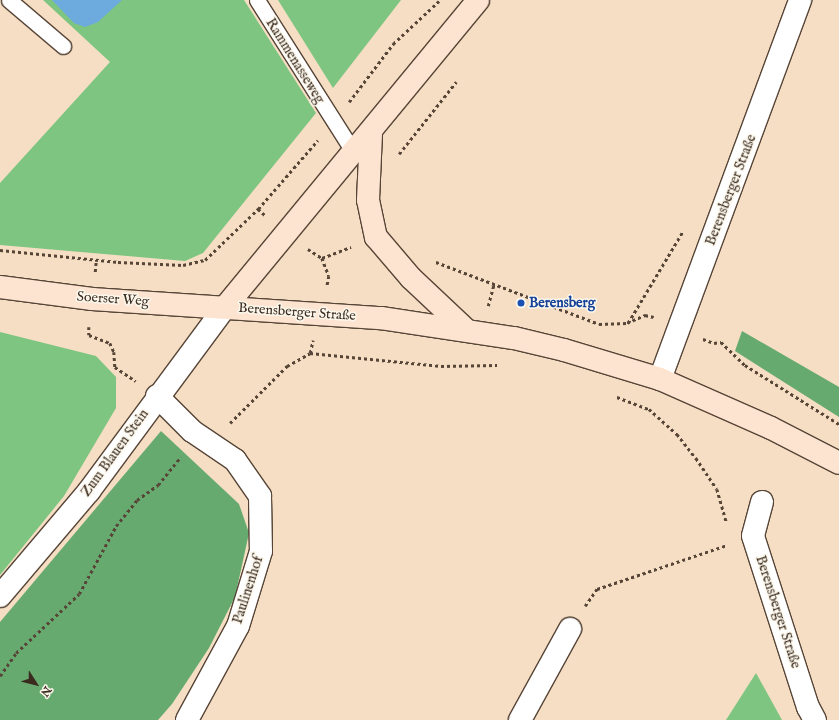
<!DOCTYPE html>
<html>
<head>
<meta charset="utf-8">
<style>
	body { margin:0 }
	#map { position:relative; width:839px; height:720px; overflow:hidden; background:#f5dec3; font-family:"IM FELL English",serif }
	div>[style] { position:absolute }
	.green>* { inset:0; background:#7ec581 }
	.forest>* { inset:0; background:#66aa6f }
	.water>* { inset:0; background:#6daade }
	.path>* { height:2.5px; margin-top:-1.25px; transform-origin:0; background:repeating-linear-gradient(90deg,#574537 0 3px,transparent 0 6px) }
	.roads { filter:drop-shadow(1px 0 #574537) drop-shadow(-1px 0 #574537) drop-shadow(0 1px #574537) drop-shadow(0 -1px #574537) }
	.lane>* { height:15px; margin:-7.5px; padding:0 7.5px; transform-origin:7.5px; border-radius:7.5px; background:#fff }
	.street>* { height:22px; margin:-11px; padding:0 11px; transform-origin:11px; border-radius:11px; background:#fff }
	.secondary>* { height:22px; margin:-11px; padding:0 11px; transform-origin:11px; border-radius:11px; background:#fde4d1 }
	.dots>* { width:11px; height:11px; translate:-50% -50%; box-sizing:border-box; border:2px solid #fbf7ec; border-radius:50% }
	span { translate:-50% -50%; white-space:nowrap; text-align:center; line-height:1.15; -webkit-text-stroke:3px #fbf7ec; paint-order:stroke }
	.street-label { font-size:14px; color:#3b2a1e }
	.transit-label { font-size:14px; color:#164399; font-weight:700 }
	.left { translate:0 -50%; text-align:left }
	.north { position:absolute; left:16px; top:664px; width:40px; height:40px; -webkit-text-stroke:3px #fbf7ec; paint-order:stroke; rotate:126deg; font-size:11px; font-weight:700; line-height:16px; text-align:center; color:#3b2a1e }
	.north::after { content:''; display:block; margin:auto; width:14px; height:18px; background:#3b2a1e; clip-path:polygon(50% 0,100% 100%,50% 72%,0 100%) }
</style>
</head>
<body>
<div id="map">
	<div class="green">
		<i style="clip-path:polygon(43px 0,244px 0,316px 113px,203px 253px,185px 261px,0 245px,0 183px,110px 62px)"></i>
		<i style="clip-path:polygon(278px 0,401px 0,333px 88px)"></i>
		<i style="clip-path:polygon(0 332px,96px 356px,116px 377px,116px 408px,64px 496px,0 575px)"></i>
		<i style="clip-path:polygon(756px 673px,782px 720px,726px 720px)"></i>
	</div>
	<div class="forest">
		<i style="clip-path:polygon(742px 331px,839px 387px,839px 417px,735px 351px)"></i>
		<i style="clip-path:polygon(161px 431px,239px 504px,249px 533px,235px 597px,209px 648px,172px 704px,158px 720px,0 720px,0 622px)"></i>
	</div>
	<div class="water">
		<i style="clip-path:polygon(52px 0,122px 0,98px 22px,85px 27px,74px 23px)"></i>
	</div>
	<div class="path">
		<i style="left:349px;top:102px;width:73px;rotate:-52.8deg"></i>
		<i style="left:393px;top:44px;width:64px;rotate:-43.1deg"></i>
		<i style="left:399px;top:154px;width:92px;rotate:-51.6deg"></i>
		<i style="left:258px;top:209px;width:9px;rotate:41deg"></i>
		<i style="left:308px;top:249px;width:17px;rotate:33deg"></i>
		<i style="left:322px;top:258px;width:19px;rotate:69deg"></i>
		<i style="left:329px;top:276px;width:11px;rotate:100deg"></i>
		<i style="left:0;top:250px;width:119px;rotate:5.8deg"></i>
		<i style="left:118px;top:262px;width:65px;rotate:2.6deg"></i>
		<i style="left:183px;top:265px;width:23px;rotate:-13deg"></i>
		<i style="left:205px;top:260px;width:74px;rotate:-43.9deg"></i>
		<i style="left:258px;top:209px;width:91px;rotate:-49deg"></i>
		<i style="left:322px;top:258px;width:31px;rotate:-21deg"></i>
		<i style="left:436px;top:262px;width:174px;rotate:20.8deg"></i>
		<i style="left:599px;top:324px;width:28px;rotate:-2deg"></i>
		<i style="left:627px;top:323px;width:20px;rotate:-24deg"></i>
		<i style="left:645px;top:315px;width:9px;rotate:13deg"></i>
		<i style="left:95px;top:272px;width:12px;rotate:-85deg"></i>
		<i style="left:488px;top:306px;width:23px;rotate:-75deg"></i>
		<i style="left:628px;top:323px;width:107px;rotate:-59.1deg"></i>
		<i style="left:89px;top:327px;width:8px;rotate:90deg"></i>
		<i style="left:89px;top:335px;width:22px;rotate:21deg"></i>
		<i style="left:110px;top:343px;width:10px;rotate:66deg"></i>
		<i style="left:114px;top:352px;width:15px;rotate:86deg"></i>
		<i style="left:115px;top:367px;width:25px;rotate:34deg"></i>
		<i style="left:703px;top:339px;width:12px;rotate:20deg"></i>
		<i style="left:714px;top:343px;width:7px;rotate:-8deg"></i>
		<i style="left:721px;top:342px;width:33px;rotate:44deg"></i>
		<i style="left:745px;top:365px;width:111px;rotate:32.1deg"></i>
		<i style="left:310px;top:353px;width:13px;rotate:-77deg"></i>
		<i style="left:617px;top:397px;width:34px;rotate:21deg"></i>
		<i style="left:649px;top:409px;width:38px;rotate:42deg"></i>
		<i style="left:677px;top:434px;width:31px;rotate:52deg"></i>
		<i style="left:696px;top:458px;width:37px;rotate:56deg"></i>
		<i style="left:717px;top:489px;width:35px;rotate:74deg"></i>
		<i style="left:230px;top:423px;width:81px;rotate:-45deg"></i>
		<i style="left:287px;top:366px;width:26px;rotate:-29deg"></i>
		<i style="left:310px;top:353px;width:132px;rotate:5.7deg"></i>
		<i style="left:441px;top:366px;width:56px;rotate:-1deg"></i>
		<i style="left:585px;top:606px;width:21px;rotate:-55deg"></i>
		<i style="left:597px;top:589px;width:137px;rotate:-18.7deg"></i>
		<i style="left:0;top:676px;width:28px;rotate:-55deg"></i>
		<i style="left:16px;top:653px;width:86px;rotate:-43.1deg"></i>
		<i style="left:79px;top:594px;width:77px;rotate:-61.4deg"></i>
		<i style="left:116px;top:526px;width:33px;rotate:-51deg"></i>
		<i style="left:137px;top:500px;width:26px;rotate:-36deg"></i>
		<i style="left:158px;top:485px;width:36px;rotate:-51deg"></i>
	</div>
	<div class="roads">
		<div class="lane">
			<i style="left:9px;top:0;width:71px;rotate:40.4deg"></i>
			<i style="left:257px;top:0;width:181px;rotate:57.6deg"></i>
		</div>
		<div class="street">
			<i style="left:660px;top:379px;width:404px;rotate:-69.7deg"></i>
			<i style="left:157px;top:396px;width:49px;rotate:45deg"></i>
			<i style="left:192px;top:431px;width:52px;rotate:34deg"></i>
			<i style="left:235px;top:460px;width:44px;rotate:55.2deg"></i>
			<i style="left:260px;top:496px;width:55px;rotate:89deg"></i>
			<i style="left:261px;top:551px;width:78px;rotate:107deg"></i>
			<i style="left:238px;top:626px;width:107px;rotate:118.5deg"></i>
			<i style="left:762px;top:502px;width:35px;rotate:105deg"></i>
			<i style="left:753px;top:536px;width:180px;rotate:72.2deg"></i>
			<i style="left:808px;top:707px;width:15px;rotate:62deg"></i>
			<i style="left:0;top:596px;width:138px;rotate:-49.7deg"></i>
			<i style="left:89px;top:491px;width:230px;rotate:-53.5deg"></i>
			<i style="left:520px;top:720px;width:104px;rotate:-61.2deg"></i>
		</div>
		<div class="secondary">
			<i style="left:371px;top:134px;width:66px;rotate:92.6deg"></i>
			<i style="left:368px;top:200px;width:38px;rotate:78deg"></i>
			<i style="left:376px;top:237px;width:54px;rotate:49.5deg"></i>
			<i style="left:411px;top:278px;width:73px;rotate:43.3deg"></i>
			<i style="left:0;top:287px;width:93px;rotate:7.4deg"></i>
			<i style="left:92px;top:299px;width:290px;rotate:3.8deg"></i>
			<i style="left:381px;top:318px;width:134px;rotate:8.6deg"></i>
			<i style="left:514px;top:338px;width:51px;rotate:13.5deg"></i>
			<i style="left:564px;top:350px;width:100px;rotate:16.8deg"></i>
			<i style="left:660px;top:379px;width:121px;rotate:23.8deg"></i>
			<i style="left:771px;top:428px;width:76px;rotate:27.2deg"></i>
			<i style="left:226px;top:306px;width:396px;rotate:-50.5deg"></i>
		</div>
	</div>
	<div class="dots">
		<i style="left:521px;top:303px;background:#1a4fb4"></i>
	</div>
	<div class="street-label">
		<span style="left:295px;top:61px;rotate:58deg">Rammenasseweg</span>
		<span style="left:731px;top:190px;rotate:-69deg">Berensberger Straße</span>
		<span style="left:113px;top:299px;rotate:4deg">Soerser Weg</span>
		<span style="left:297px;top:312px;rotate:4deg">Berensberger Straße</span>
		<span style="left:115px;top:453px;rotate:-54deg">Zum Blauen Stein</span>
		<span style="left:248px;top:590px;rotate:-72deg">Paulinenhof</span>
		<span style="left:778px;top:612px;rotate:72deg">Berensberger Straße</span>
	</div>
	<div class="transit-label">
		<span class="left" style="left:529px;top:303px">Berensberg</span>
	</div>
	<div class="north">N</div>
</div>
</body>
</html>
